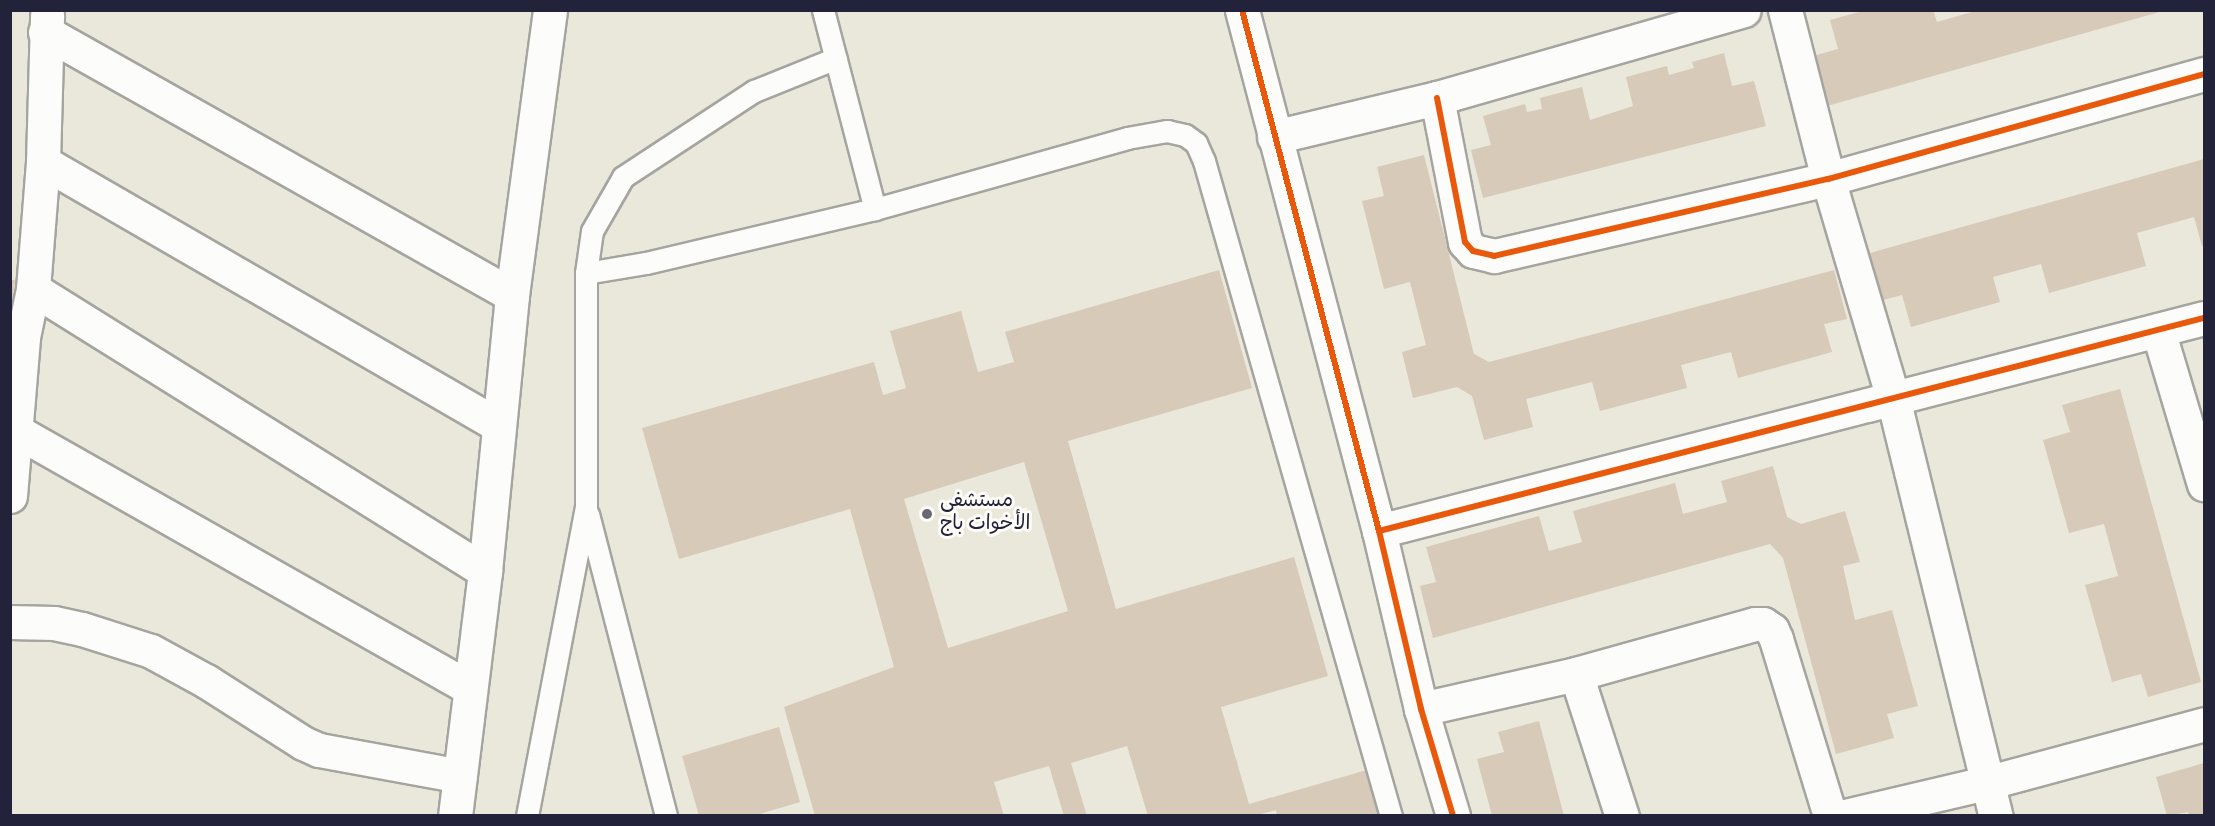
<!DOCTYPE html>
<html>
<head>
<meta charset="utf-8">
<style>
	body { margin:0 }
	#map { position:relative; width:2215px; height:826px; overflow:hidden; background:#eae8db; font-family:"Gochi Hand","Playpen Sans Arabic",sans-serif }
	div>[style] { position:absolute }
	.building>* { inset:0; background:#d7cab9 }
	.roads { filter:drop-shadow(2px 0 #a5a49f) drop-shadow(-2px 0 #a5a49f) drop-shadow(0 2px #a5a49f) drop-shadow(0 -2px #a5a49f) }
	.service>* { height:21px; margin:-10.5px; padding:0 10.5px; transform-origin:10.5px; border-radius:10.5px; background:#fcfcfa }
	.minor>* { height:33px; margin:-16.5px; padding:0 16.5px; transform-origin:16.5px; border-radius:16.5px; background:#fcfcfa }
	.tertiary>* { height:33px; margin:-16.5px; padding:0 16.5px; transform-origin:16.5px; border-radius:16.5px; background:#fcfcfa }
	.cycleway>* { height:6px; margin:-3px; padding:0 3px; transform-origin:3px; border-radius:3px; background:#e8590c }
	.dots>* { width:16px; height:16px; translate:-50% -50%; box-sizing:border-box; border:3px solid #fdfcf7; border-radius:50% }
	span { translate:-50% -50%; white-space:nowrap; text-align:center; line-height:1.15; -webkit-text-stroke:6px #fdfcf7; paint-order:stroke }
	.poi-label { font-size:20px; color:#22223b }
	.left { translate:0 -50%; text-align:left }
	.frame { position:absolute; inset:0; border:12px solid #22223b; pointer-events:none }
</style>
</head>
<body>
<div id="map">
	<div class="building">
		<i style="clip-path:polygon(1866px 10px,1933px 10px,1937px 22px,1979px 10px,2163px 11px,1827px 106px,1813px 56px,1838px 49px,1830px 20px)"></i>
		<i style="clip-path:polygon(1724px 53px,1732px 86px,1754px 81px,1766px 126px,1483px 198px,1471px 150px,1491px 145px,1483px 116px,1525px 104px,1527px 112px,1542px 109px,1540px 98px,1582px 87px,1590px 120px,1633px 106px,1626px 77px,1667px 66px,1669px 75px,1694px 68px,1692px 62px)"></i>
		<i style="clip-path:polygon(1424px 155px,1474px 354px,1489px 362px,1834px 270px,1847px 319px,1824px 324px,1832px 352px,1738px 378px,1731px 352px,1681px 365px,1687px 388px,1600px 411px,1592px 382px,1526px 399px,1533px 427px,1484px 440px,1472px 396px,1457px 387px,1413px 398px,1402px 352px,1426px 345px,1410px 282px,1384px 289px,1362px 201px,1384px 196px,1377px 167px)"></i>
		<i style="clip-path:polygon(2204px 159px,2204px 245px,2202px 246px,2194px 217px,2137px 233px,2146px 266px,2049px 293px,2041px 264px,1993px 277px,2000px 302px,1911px 327px,1902px 295px,1883px 300px,1870px 253px)"></i>
		<i style="clip-path:polygon(evenodd,1219px 270px,1252px 388px,1068px 441px,1116px 609px,1294px 557px,1328px 676px,1221px 707px,1249px 804px,1377px 767px,1391px 816px,1277px 816px,1276px 810px,1254px 816px,1148px 816px,1127px 746px,1071px 763px,1087px 816px,1064px 816px,1049px 766px,994px 782px,1004px 816px,815px 816px,784px 707px,894px 667px,850px 509px,679px 559px,642px 428px,874px 362px,883px 395px,906px 388px,890px 331px,961px 311px,978px 372px,1014px 362px,1005px 332px,1219px 270px,1024px 462px,1068px 611px,948px 648px,904px 499px,1024px 462px)"></i>
		<i style="clip-path:polygon(10px 280px,15px 280px,12px 304px,10px 304px)"></i>
		<i style="clip-path:polygon(2120px 389px,2201px 682px,2148px 697px,2141px 674px,2112px 682px,2085px 585px,2118px 576px,2104px 524px,2069px 533px,2043px 440px,2070px 432px,2062px 405px)"></i>
		<i style="clip-path:polygon(1773px 466px,1787px 517px,1801px 524px,1845px 511px,1860px 562px,1843px 566px,1855px 620px,1892px 610px,1918px 706px,1887px 714px,1894px 738px,1836px 754px,1783px 558px,1770px 544px,1433px 638px,1420px 586px,1436px 582px,1426px 547px,1539px 516px,1549px 551px,1582px 542px,1573px 511px,1675px 483px,1683px 514px,1727px 502px,1721px 481px)"></i>
		<i style="clip-path:polygon(1539px 721px,1564px 816px,1492px 816px,1477px 759px,1504px 752px,1498px 732px)"></i>
		<i style="clip-path:polygon(779px 727px,800px 802px,753px 816px,699px 816px,682px 756px)"></i>
		<i style="clip-path:polygon(2204px 763px,2204px 816px,2189px 816px,2188px 812px,2167px 816px,2156px 777px)"></i>
	</div>
	<div class="roads">
		<div class="service">
			<i style="left:823px;top:10px;width:206px;rotate:75.4deg"></i>
			<i style="left:586px;top:273px;width:61px;rotate:-9.5deg"></i>
			<i style="left:646px;top:263px;width:235px;rotate:-13.3deg"></i>
			<i style="left:875px;top:209px;width:262px;rotate:-15.7deg"></i>
			<i style="left:1127px;top:138px;width:41px;rotate:-9.9deg"></i>
			<i style="left:1167px;top:131px;width:18px;rotate:13deg"></i>
			<i style="left:1185px;top:135px;width:14px;rotate:36deg"></i>
			<i style="left:1196px;top:143px;width:20px;rotate:66deg"></i>
			<i style="left:1204px;top:161px;width:681px;rotate:74.07deg"></i>
			<i style="left:588px;top:514px;width:312px;rotate:75.5deg"></i>
			<i style="left:527px;top:816px;width:314px;rotate:-79.2deg"></i>
			<i style="left:586px;top:508px;width:235px;rotate:-90deg"></i>
			<i style="left:586px;top:273px;width:42px;rotate:-81.9deg"></i>
			<i style="left:592px;top:231px;width:62px;rotate:-60.1deg"></i>
			<i style="left:623px;top:177px;width:157px;rotate:-33.3deg"></i>
			<i style="left:754px;top:91px;width:88px;rotate:-21.9deg"></i>
		</div>
		<div class="minor">
			<i style="left:1242px;top:10px;width:539px;rotate:75.27deg"></i>
			<i style="left:1379px;top:531px;width:183px;rotate:76.7deg"></i>
			<i style="left:1421px;top:709px;width:112px;rotate:73.3deg"></i>
			<i style="left:1785px;top:10px;width:174px;rotate:75.7deg"></i>
			<i style="left:1828px;top:179px;width:228px;rotate:73.5deg"></i>
			<i style="left:1893px;top:398px;width:431px;rotate:76.2deg"></i>
			<i style="left:45px;top:32px;width:536px;rotate:29.39deg"></i>
			<i style="left:1437px;top:98px;width:147px;rotate:79deg"></i>
			<i style="left:1465px;top:242px;width:12px;rotate:48deg"></i>
			<i style="left:1473px;top:251px;width:22px;rotate:13deg"></i>
			<i style="left:1494px;top:256px;width:343px;rotate:-13deg"></i>
			<i style="left:1828px;top:179px;width:390px;rotate:-15.6deg"></i>
			<i style="left:1274px;top:137px;width:168px;rotate:-13.5deg"></i>
			<i style="left:1437px;top:98px;width:319px;rotate:-16deg"></i>
			<i style="left:43px;top:162px;width:526px;rotate:30.03deg"></i>
			<i style="left:33px;top:289px;width:533px;rotate:31.96deg"></i>
			<i style="left:2158px;top:330px;width:161px;rotate:73.4deg"></i>
			<i style="left:18px;top:432px;width:519px;rotate:29.53deg"></i>
			<i style="left:10px;top:496px;width:160px;rotate:-85.3deg"></i>
			<i style="left:23px;top:337px;width:49px;rotate:-78.2deg"></i>
			<i style="left:33px;top:289px;width:127px;rotate:-85.5deg"></i>
			<i style="left:43px;top:162px;width:147px;rotate:-88.4deg"></i>
			<i style="left:1379px;top:531px;width:852px;rotate:-14.48deg"></i>
			<i style="left:10px;top:622px;width:44px;rotate:1.3deg"></i>
			<i style="left:54px;top:623px;width:29px;rotate:12deg"></i>
			<i style="left:82px;top:629px;width:72px;rotate:17.7deg"></i>
			<i style="left:151px;top:651px;width:63px;rotate:28.6deg"></i>
			<i style="left:206px;top:681px;width:115px;rotate:32.6deg"></i>
			<i style="left:303px;top:743px;width:17px;rotate:24deg"></i>
			<i style="left:319px;top:750px;width:143px;rotate:10.4deg"></i>
			<i style="left:1576px;top:674px;width:149px;rotate:72.1deg"></i>
			<i style="left:1421px;top:709px;width:159px;rotate:-12.7deg"></i>
			<i style="left:1576px;top:674px;width:186px;rotate:-15.6deg"></i>
			<i style="left:1755px;top:624px;width:8px"></i>
			<i style="left:1763px;top:624px;width:11px;rotate:34deg"></i>
			<i style="left:1772px;top:630px;width:10px;rotate:66deg"></i>
			<i style="left:1776px;top:639px;width:185px;rotate:73deg"></i>
			<i style="left:1845px;top:816px;width:145px;rotate:-13.2deg"></i>
			<i style="left:1986px;top:783px;width:226px;rotate:-15.1deg"></i>
		</div>
		<div class="tertiary">
			<i style="left:455px;top:816px;width:247px;rotate:-83deg"></i>
			<i style="left:485px;top:571px;width:277px;rotate:-84.4deg"></i>
			<i style="left:512px;top:295px;width:288px;rotate:-82.4deg"></i>
		</div>
	</div>
	<div class="cycleway">
		<i style="left:1242px;top:10px;width:539px;rotate:75.27deg"></i>
		<i style="left:1379px;top:531px;width:183px;rotate:76.7deg"></i>
		<i style="left:1421px;top:709px;width:112px;rotate:73.3deg"></i>
		<i style="left:1437px;top:98px;width:147px;rotate:79deg"></i>
		<i style="left:1465px;top:242px;width:12px;rotate:48deg"></i>
		<i style="left:1473px;top:251px;width:22px;rotate:13deg"></i>
		<i style="left:1494px;top:256px;width:343px;rotate:-13deg"></i>
		<i style="left:1828px;top:179px;width:390px;rotate:-15.6deg"></i>
		<i style="left:1379px;top:531px;width:852px;rotate:-14.48deg"></i>
	</div>
	<div class="dots">
		<i style="left:927px;top:514px;background:#686773"></i>
	</div>
	<div class="poi-label">
		<span class="left" style="left:940px;top:514px">مستشفى<br>الأخوات باج</span>
	</div>
	<div class="frame"></div>
</div>
</body>
</html>
